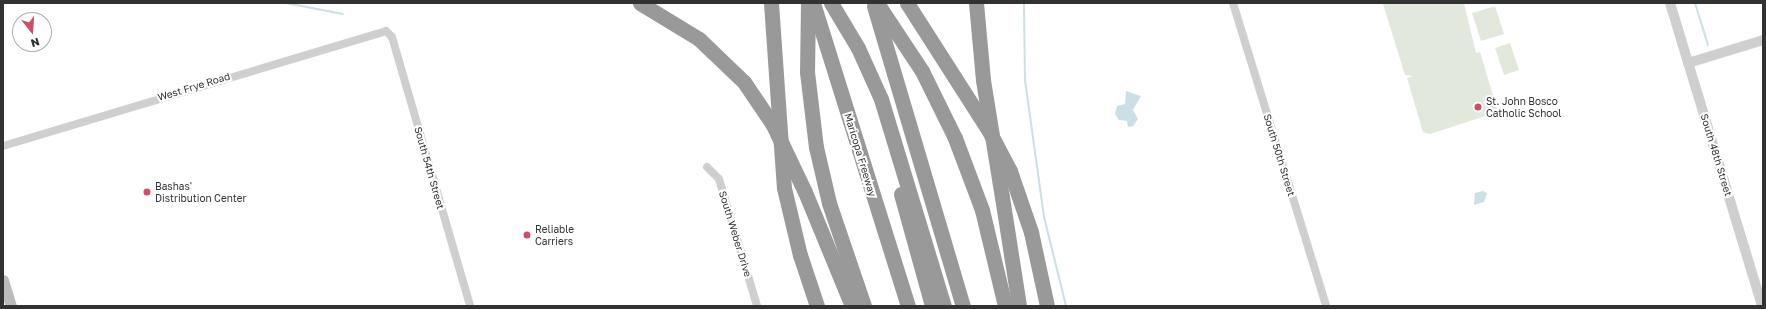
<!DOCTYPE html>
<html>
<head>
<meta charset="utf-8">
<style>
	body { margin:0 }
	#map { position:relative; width:1766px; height:309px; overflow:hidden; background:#fff; font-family:"Golos Text",sans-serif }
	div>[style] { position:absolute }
	.green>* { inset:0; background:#e3e8dc }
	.water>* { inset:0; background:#ccdfe6 }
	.stream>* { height:2px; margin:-1px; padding:0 1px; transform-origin:1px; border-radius:1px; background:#ccdfe6 }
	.minor>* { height:8px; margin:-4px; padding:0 4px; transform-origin:4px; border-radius:4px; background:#cfcfcf }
	.tertiary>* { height:10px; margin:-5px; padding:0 5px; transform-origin:5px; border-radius:5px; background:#cfcfcf }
	.secondary>* { height:11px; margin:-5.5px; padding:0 5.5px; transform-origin:5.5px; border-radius:5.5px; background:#bcbcbc }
	.motorway>* { height:15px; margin:-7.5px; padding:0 7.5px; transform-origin:7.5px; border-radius:7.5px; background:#999 }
	.motorway-bridge>* { height:15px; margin:-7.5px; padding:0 7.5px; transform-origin:7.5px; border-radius:7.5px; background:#999 }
	.dots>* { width:11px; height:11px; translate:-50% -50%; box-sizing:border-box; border:2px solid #fff; border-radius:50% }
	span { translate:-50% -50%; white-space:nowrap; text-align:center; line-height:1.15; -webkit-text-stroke:4px #fff; paint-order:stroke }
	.street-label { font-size:10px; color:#323232 }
	.poi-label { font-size:10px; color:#323232 }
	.left { translate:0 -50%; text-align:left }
	.frame { position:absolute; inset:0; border:4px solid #323232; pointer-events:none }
	.north { position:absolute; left:12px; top:12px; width:40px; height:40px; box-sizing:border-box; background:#fff; border:1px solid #adadad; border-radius:50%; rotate:163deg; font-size:11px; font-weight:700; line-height:16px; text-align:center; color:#323232 }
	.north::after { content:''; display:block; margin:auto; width:14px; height:18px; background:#d14c65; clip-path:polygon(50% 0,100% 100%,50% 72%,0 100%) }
</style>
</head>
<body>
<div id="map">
	<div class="green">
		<i style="clip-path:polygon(1464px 3px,1476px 53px,1480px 52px,1498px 112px,1430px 134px,1423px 132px,1407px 78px,1413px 76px,1405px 75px,1383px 4px)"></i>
		<i style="clip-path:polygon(1495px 6px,1504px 34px,1481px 41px,1472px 13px)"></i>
		<i style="clip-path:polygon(1510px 43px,1519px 70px,1504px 75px,1495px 48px)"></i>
	</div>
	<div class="water">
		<i style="clip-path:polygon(1126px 91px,1141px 96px,1133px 110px,1138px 119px,1133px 126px,1128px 127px,1127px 121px,1119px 120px,1115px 114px,1117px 106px,1125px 104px)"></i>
		<i style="clip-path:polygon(1483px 191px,1487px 193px,1484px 202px,1474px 205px,1475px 193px)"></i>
	</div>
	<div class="stream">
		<i style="left:286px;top:3px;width:58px;rotate:10.9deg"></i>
		<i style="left:1024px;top:3px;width:77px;rotate:89.3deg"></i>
		<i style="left:1025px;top:80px;width:138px;rotate:82.1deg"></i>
		<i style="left:1044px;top:217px;width:92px;rotate:76.1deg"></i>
		<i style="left:1695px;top:3px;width:44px;rotate:72.8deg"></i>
	</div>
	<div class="minor">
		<i style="left:1233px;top:3px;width:317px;rotate:72.9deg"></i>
		<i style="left:3px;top:146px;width:400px;rotate:-16.7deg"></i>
		<i style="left:386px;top:31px;width:8px;rotate:45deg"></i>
		<i style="left:392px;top:37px;width:280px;rotate:73.8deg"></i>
		<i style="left:707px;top:167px;width:17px;rotate:45deg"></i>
		<i style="left:719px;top:179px;width:133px;rotate:73.3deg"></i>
	</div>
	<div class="tertiary">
		<i style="left:1670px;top:3px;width:317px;rotate:73.1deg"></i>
		<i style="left:1688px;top:63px;width:78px;rotate:-17deg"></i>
	</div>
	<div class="secondary">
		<i style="left:3px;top:280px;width:27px;rotate:73deg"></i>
	</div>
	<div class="motorway">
		<i style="left:640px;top:3px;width:69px;rotate:31.4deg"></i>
		<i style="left:699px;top:39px;width:62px;rotate:43.7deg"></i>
		<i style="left:771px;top:3px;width:185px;rotate:86deg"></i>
		<i style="left:784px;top:188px;width:69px;rotate:76.6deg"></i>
		<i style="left:800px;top:255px;width:54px;rotate:71.6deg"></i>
		<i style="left:808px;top:3px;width:69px;rotate:90.8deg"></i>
		<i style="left:807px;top:72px;width:76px;rotate:83.2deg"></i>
		<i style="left:816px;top:147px;width:57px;rotate:76.9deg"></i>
		<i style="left:829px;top:203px;width:109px;rotate:71.2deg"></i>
		<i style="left:813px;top:3px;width:318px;rotate:72.6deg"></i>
		<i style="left:831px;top:3px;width:52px;rotate:59deg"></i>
		<i style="left:858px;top:48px;width:56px;rotate:65.7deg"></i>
		<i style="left:881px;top:99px;width:216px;rotate:73.1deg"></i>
		<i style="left:877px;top:3px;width:82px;rotate:56.5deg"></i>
		<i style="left:922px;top:71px;width:75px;rotate:63.8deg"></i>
		<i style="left:955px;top:138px;width:77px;rotate:69.4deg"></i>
		<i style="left:982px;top:210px;width:99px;rotate:76.5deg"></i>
		<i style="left:907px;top:3px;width:152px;rotate:57.4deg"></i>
		<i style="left:989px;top:131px;width:45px;rotate:62.3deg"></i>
		<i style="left:1010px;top:171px;width:65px;rotate:71deg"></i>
		<i style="left:1031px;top:232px;width:76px;rotate:77.8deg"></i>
		<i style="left:976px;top:3px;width:77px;rotate:84.8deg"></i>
		<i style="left:874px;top:6px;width:313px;rotate:73.5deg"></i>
		<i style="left:805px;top:192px;width:123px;rotate:67.6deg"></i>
		<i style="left:901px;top:194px;width:116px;rotate:74.5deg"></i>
		<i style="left:1002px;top:197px;width:110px;rotate:81.1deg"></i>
	</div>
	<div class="motorway-bridge">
		<i style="left:983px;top:80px;width:119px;rotate:80.8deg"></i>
		<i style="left:744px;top:82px;width:52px;rotate:56deg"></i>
		<i style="left:773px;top:125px;width:74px;rotate:64.5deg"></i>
	</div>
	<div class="dots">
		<i style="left:1478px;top:107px;background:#d14c65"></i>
		<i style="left:147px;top:192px;background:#d14c65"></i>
		<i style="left:527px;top:235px;background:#d14c65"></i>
	</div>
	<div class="street-label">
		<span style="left:194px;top:87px;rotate:-17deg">West Frye Road</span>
		<span style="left:860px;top:155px;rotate:73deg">Maricopa Freeway</span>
		<span style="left:1279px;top:155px;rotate:73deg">South 50th Street</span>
		<span style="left:1716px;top:155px;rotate:73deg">South 48th Street</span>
		<span style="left:429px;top:168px;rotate:74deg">South 54th Street</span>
		<span style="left:735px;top:234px;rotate:73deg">South Weber Drive</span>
	</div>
	<div class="poi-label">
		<span class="left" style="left:1486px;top:107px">St. John Bosco<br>Catholic School</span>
		<span class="left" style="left:155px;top:192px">Bashas'<br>Distribution Center</span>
		<span class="left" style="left:535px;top:235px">Reliable<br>Carriers</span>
	</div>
	<div class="frame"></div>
	<div class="north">N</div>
</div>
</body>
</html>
